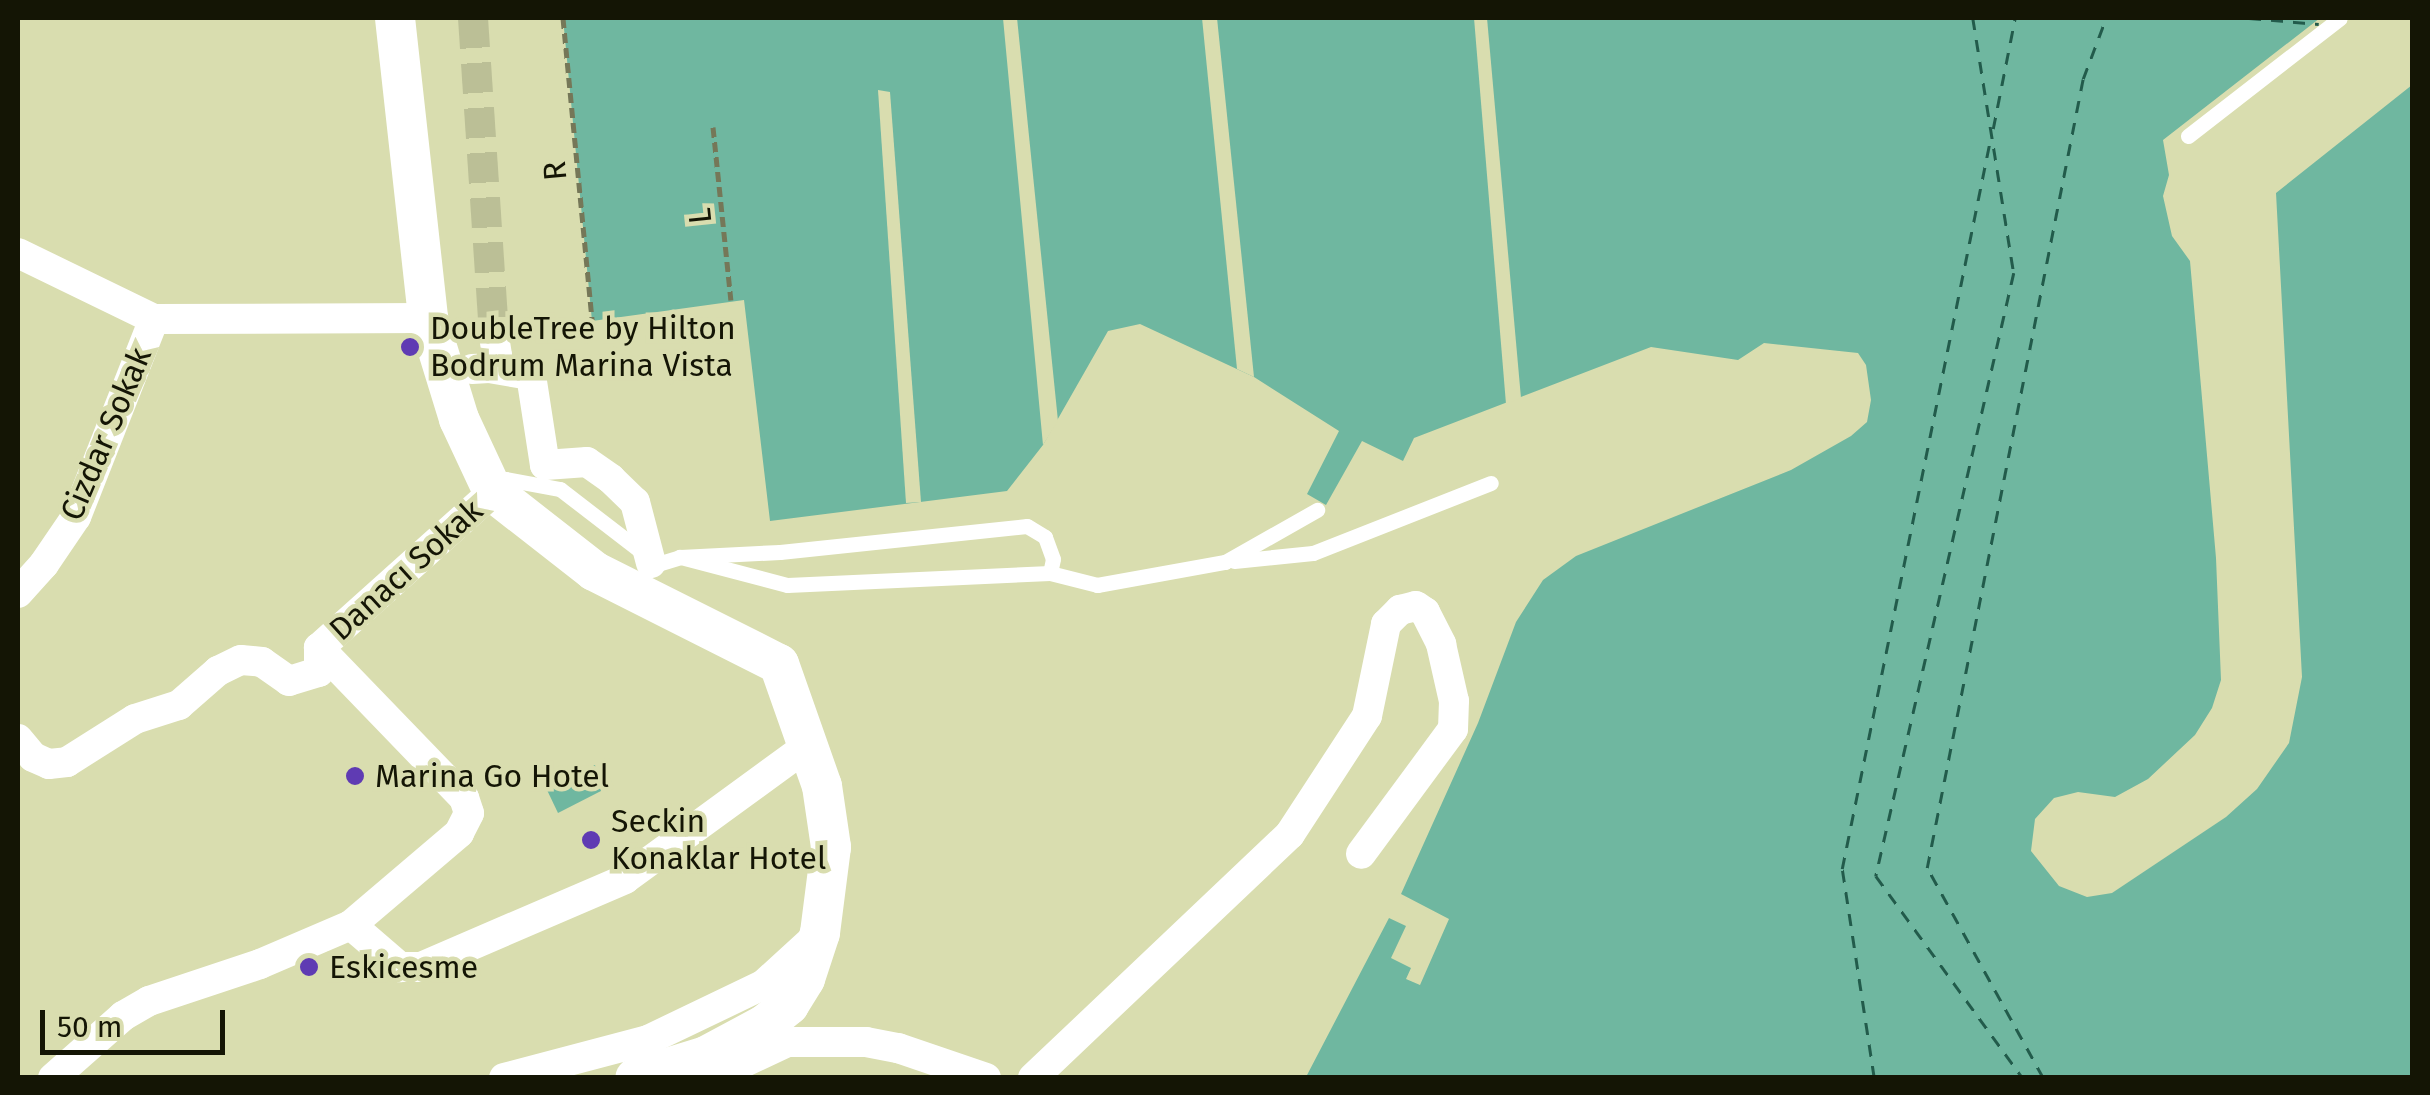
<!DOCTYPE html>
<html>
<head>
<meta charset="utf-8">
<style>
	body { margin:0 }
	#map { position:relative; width:2430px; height:1095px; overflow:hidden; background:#d9ddaf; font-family:"Fira Sans",sans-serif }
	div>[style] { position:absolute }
	.water>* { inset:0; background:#6fb7a0 }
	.pier>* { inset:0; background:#d9ddaf }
	.ferry>* { height:2.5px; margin-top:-1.25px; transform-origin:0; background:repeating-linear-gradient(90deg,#225b4b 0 12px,transparent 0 22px) }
	.street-tunnel>* { height:30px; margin-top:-15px; transform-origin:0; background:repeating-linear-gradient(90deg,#bbbf96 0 30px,transparent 0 45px) }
	.path>* { height:5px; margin-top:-2.5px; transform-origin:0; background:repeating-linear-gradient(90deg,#757758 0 10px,transparent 0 15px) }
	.lane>* { height:15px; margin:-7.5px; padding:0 7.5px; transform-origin:7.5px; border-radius:7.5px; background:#fff }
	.street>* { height:30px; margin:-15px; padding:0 15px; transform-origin:15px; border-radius:15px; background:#fff }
	.secondary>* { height:40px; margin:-20px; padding:0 20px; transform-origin:20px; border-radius:20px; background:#fff }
	.dots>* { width:28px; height:28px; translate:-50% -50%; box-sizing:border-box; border:5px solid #d9ddaf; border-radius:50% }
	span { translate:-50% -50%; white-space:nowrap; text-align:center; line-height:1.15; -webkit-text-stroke:9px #d9ddaf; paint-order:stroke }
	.street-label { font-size:32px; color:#141505 }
	.poi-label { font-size:32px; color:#141505 }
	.left { translate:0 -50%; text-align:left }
	.frame { position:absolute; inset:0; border:20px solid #141505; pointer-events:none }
	.scale { position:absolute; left:40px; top:1010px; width:185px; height:45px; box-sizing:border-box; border:5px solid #141505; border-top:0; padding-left:12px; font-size:30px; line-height:35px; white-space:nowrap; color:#141505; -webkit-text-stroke:8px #d9ddaf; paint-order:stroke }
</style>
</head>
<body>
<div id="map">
	<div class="water">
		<i style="clip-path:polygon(563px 18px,2320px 18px,2163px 140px,2169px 175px,2163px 196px,2172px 236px,2190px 261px,2216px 558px,2221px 680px,2212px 708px,2195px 735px,2148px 779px,2115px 797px,2078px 792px,2054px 798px,2035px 819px,2031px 851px,2059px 886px,2087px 897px,2112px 893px,2226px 817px,2257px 789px,2289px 743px,2302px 677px,2276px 193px,2412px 85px,2412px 1077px,1306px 1077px,1389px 918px,1406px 926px,1391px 958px,1411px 968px,1406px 979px,1420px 985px,1449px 919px,1401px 894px,1478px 723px,1516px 622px,1543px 580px,1576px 556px,1791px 470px,1851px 436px,1867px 422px,1871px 400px,1866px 365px,1858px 353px,1764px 343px,1738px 360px,1651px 347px,1414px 438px,1403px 461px,1362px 441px,1326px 505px,1307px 494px,1339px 431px,1254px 377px,1140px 324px,1108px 331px,1043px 445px,1007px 491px,770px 521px,744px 300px,592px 321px)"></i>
		<i style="clip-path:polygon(595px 765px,601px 791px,558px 813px,547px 790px)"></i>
	</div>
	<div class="pier">
		<i style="clip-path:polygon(1003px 18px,1017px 18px,1058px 421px,1043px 445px)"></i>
		<i style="clip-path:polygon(1202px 18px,1217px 18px,1254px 377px,1237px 369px)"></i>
		<i style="clip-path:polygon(1474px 18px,1487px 18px,1521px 398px,1506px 404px)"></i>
		<i style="clip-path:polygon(878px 90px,890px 92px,921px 502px,906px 503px)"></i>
	</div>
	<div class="ferry">
		<i style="left:1973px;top:18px;width:258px;rotate:80.9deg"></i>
		<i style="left:2014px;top:273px;width:619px;rotate:102.89deg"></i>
		<i style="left:1876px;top:876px;width:250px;rotate:54deg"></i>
		<i style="left:2249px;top:18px;width:70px;rotate:4.9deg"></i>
		<i style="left:1993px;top:129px;width:113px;rotate:-78.8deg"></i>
		<i style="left:1874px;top:1078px;width:211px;rotate:-98.7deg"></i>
		<i style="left:1842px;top:869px;width:748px;rotate:-78.51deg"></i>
		<i style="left:2043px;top:1078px;width:240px;rotate:-118.9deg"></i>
		<i style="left:1927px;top:868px;width:804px;rotate:-78.82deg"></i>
		<i style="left:2083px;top:79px;width:65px;rotate:-69.3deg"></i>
	</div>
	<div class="street-tunnel">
		<i style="left:473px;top:18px;width:319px;rotate:86.2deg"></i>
	</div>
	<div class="path">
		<i style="left:563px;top:18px;width:304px;rotate:84.5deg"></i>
		<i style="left:713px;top:127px;width:174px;rotate:84.1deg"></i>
	</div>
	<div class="lane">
		<i style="left:2188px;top:136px;width:192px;rotate:-37.8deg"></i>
		<i style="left:493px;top:487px;width:15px;rotate:-32deg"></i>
		<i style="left:506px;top:479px;width:55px;rotate:10.5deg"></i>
		<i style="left:560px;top:489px;width:105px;rotate:37.6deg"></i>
		<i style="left:1234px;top:561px;width:79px;rotate:-5.8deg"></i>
		<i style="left:1313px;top:553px;width:191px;rotate:-21.5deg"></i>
		<i style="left:651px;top:566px;width:30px;rotate:-17deg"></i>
		<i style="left:680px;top:557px;width:100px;rotate:-2.9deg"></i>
		<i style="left:780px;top:552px;width:248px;rotate:-6deg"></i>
		<i style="left:1027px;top:526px;width:21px;rotate:31deg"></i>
		<i style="left:1045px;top:537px;width:23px;rotate:70deg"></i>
		<i style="left:1053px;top:559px;width:14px;rotate:102deg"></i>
		<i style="left:1050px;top:573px;width:263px;rotate:177.4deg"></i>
		<i style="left:787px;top:585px;width:111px;rotate:-165.3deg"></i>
		<i style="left:1050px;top:573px;width:49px;rotate:14.3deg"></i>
		<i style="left:1097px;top:585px;width:130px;rotate:-10.2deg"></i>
		<i style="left:1225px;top:562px;width:106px;rotate:-29.5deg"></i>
	</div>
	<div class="street">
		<i style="left:18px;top:253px;width:151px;rotate:25.9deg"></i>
		<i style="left:154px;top:319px;width:274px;rotate:-0.2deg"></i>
		<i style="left:489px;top:368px;width:43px;rotate:9.5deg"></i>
		<i style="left:531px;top:375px;width:91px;rotate:81.2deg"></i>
		<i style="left:545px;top:465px;width:42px;rotate:-4.1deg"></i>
		<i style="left:587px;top:462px;width:29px;rotate:35deg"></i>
		<i style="left:611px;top:479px;width:33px;rotate:44deg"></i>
		<i style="left:635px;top:502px;width:63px;rotate:75.3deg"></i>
		<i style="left:472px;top:369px;width:17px;rotate:-3deg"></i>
		<i style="left:489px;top:368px;width:15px;rotate:-58deg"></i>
		<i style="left:497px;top:355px;width:19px;rotate:-99deg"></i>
		<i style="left:18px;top:593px;width:39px;rotate:-48deg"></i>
		<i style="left:44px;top:564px;width:57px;rotate:-55.8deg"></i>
		<i style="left:76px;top:517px;width:213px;rotate:-68.5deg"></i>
		<i style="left:319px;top:648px;width:234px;rotate:-41.9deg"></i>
		<i style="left:18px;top:739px;width:23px;rotate:50deg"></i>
		<i style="left:33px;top:757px;width:17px;rotate:24deg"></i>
		<i style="left:49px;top:764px;width:18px;rotate:-6deg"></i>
		<i style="left:67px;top:762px;width:80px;rotate:-32.3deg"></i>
		<i style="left:135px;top:719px;width:46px;rotate:-17.7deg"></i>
		<i style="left:179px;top:705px;width:52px;rotate:-41.1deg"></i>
		<i style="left:218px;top:671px;width:25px;rotate:-26deg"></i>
		<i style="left:241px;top:660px;width:21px;rotate:5deg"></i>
		<i style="left:262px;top:662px;width:33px;rotate:35deg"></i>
		<i style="left:289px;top:681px;width:31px;rotate:-17deg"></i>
		<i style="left:319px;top:672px;width:24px;rotate:-90deg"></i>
		<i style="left:351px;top:925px;width:65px;rotate:40.6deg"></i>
		<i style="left:400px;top:967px;width:21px"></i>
		<i style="left:421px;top:967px;width:222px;rotate:-23.3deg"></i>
		<i style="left:625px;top:879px;width:229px;rotate:-36.1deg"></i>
		<i style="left:53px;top:1078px;width:94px;rotate:-41.5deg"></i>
		<i style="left:123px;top:1016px;width:30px;rotate:-30deg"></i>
		<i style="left:149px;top:1001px;width:117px;rotate:-18.4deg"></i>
		<i style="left:260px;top:964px;width:99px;rotate:-23.2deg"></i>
		<i style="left:351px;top:925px;width:142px;rotate:-40.4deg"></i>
		<i style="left:459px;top:833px;width:22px;rotate:-63deg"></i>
		<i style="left:469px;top:813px;width:16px;rotate:-108deg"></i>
		<i style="left:464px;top:798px;width:209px;rotate:-134deg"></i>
		<i style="left:504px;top:1078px;width:149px;rotate:-14.8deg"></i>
		<i style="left:648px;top:1040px;width:127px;rotate:-25.6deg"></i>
		<i style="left:763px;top:985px;width:74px;rotate:-42.3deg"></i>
		<i style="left:711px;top:1078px;width:84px;rotate:-25.3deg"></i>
		<i style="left:787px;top:1042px;width:79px"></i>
		<i style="left:866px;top:1042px;width:33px;rotate:11deg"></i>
		<i style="left:898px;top:1048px;width:93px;rotate:18.8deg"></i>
		<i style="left:1033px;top:1078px;width:354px;rotate:-43.5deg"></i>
		<i style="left:1290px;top:834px;width:141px;rotate:-56.9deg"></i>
		<i style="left:1367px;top:716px;width:94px;rotate:-78.3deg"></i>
		<i style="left:1386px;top:624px;width:20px;rotate:-45deg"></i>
		<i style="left:1400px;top:610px;width:16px;rotate:-14deg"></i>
		<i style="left:1416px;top:606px;width:11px;rotate:34deg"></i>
		<i style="left:1425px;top:612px;width:36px;rotate:63deg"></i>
		<i style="left:1441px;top:644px;width:58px;rotate:77.2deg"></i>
		<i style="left:1454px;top:701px;width:28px;rotate:92deg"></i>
		<i style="left:1453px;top:729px;width:155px;rotate:126.4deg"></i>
	</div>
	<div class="secondary">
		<i style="left:395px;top:18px;width:302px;rotate:83.7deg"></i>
		<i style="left:428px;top:318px;width:106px;rotate:72.9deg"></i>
		<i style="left:459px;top:419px;width:81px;rotate:65deg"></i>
		<i style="left:493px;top:492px;width:128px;rotate:38deg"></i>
		<i style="left:594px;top:571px;width:207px;rotate:26.7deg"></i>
		<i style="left:779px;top:664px;width:129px;rotate:70.6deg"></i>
		<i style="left:822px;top:786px;width:62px;rotate:81.6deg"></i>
		<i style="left:831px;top:847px;width:87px;rotate:97.3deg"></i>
		<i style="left:820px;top:933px;width:48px;rotate:108.1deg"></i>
		<i style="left:805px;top:979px;width:31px;rotate:122deg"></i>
		<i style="left:789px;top:1005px;width:32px;rotate:141deg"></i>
		<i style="left:764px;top:1025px;width:66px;rotate:151.9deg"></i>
		<i style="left:706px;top:1056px;width:74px;rotate:162.8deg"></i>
	</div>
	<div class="dots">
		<i style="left:410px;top:347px;background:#5f3bb3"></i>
		<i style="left:355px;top:776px;background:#5f3bb3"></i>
		<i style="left:591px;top:840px;background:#5f3bb3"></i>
		<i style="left:309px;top:967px;background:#5f3bb3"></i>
	</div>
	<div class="street-label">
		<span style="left:555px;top:171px;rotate:-95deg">R</span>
		<span style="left:700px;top:216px;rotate:-96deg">L</span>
		<span style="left:106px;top:434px;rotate:-67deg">Cizdar Sokak</span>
		<span style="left:406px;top:570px;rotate:-42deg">Danacı Sokak</span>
	</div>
	<div class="poi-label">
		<span class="left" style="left:430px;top:347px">DoubleTree by Hilton<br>Bodrum Marina Vista</span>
		<span class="left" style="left:375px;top:776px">Marina Go Hotel</span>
		<span class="left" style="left:611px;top:840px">Seckin<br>Konaklar Hotel</span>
		<span class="left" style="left:329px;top:967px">Eskicesme</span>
	</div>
	<div class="frame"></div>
	<div class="scale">50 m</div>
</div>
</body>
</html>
